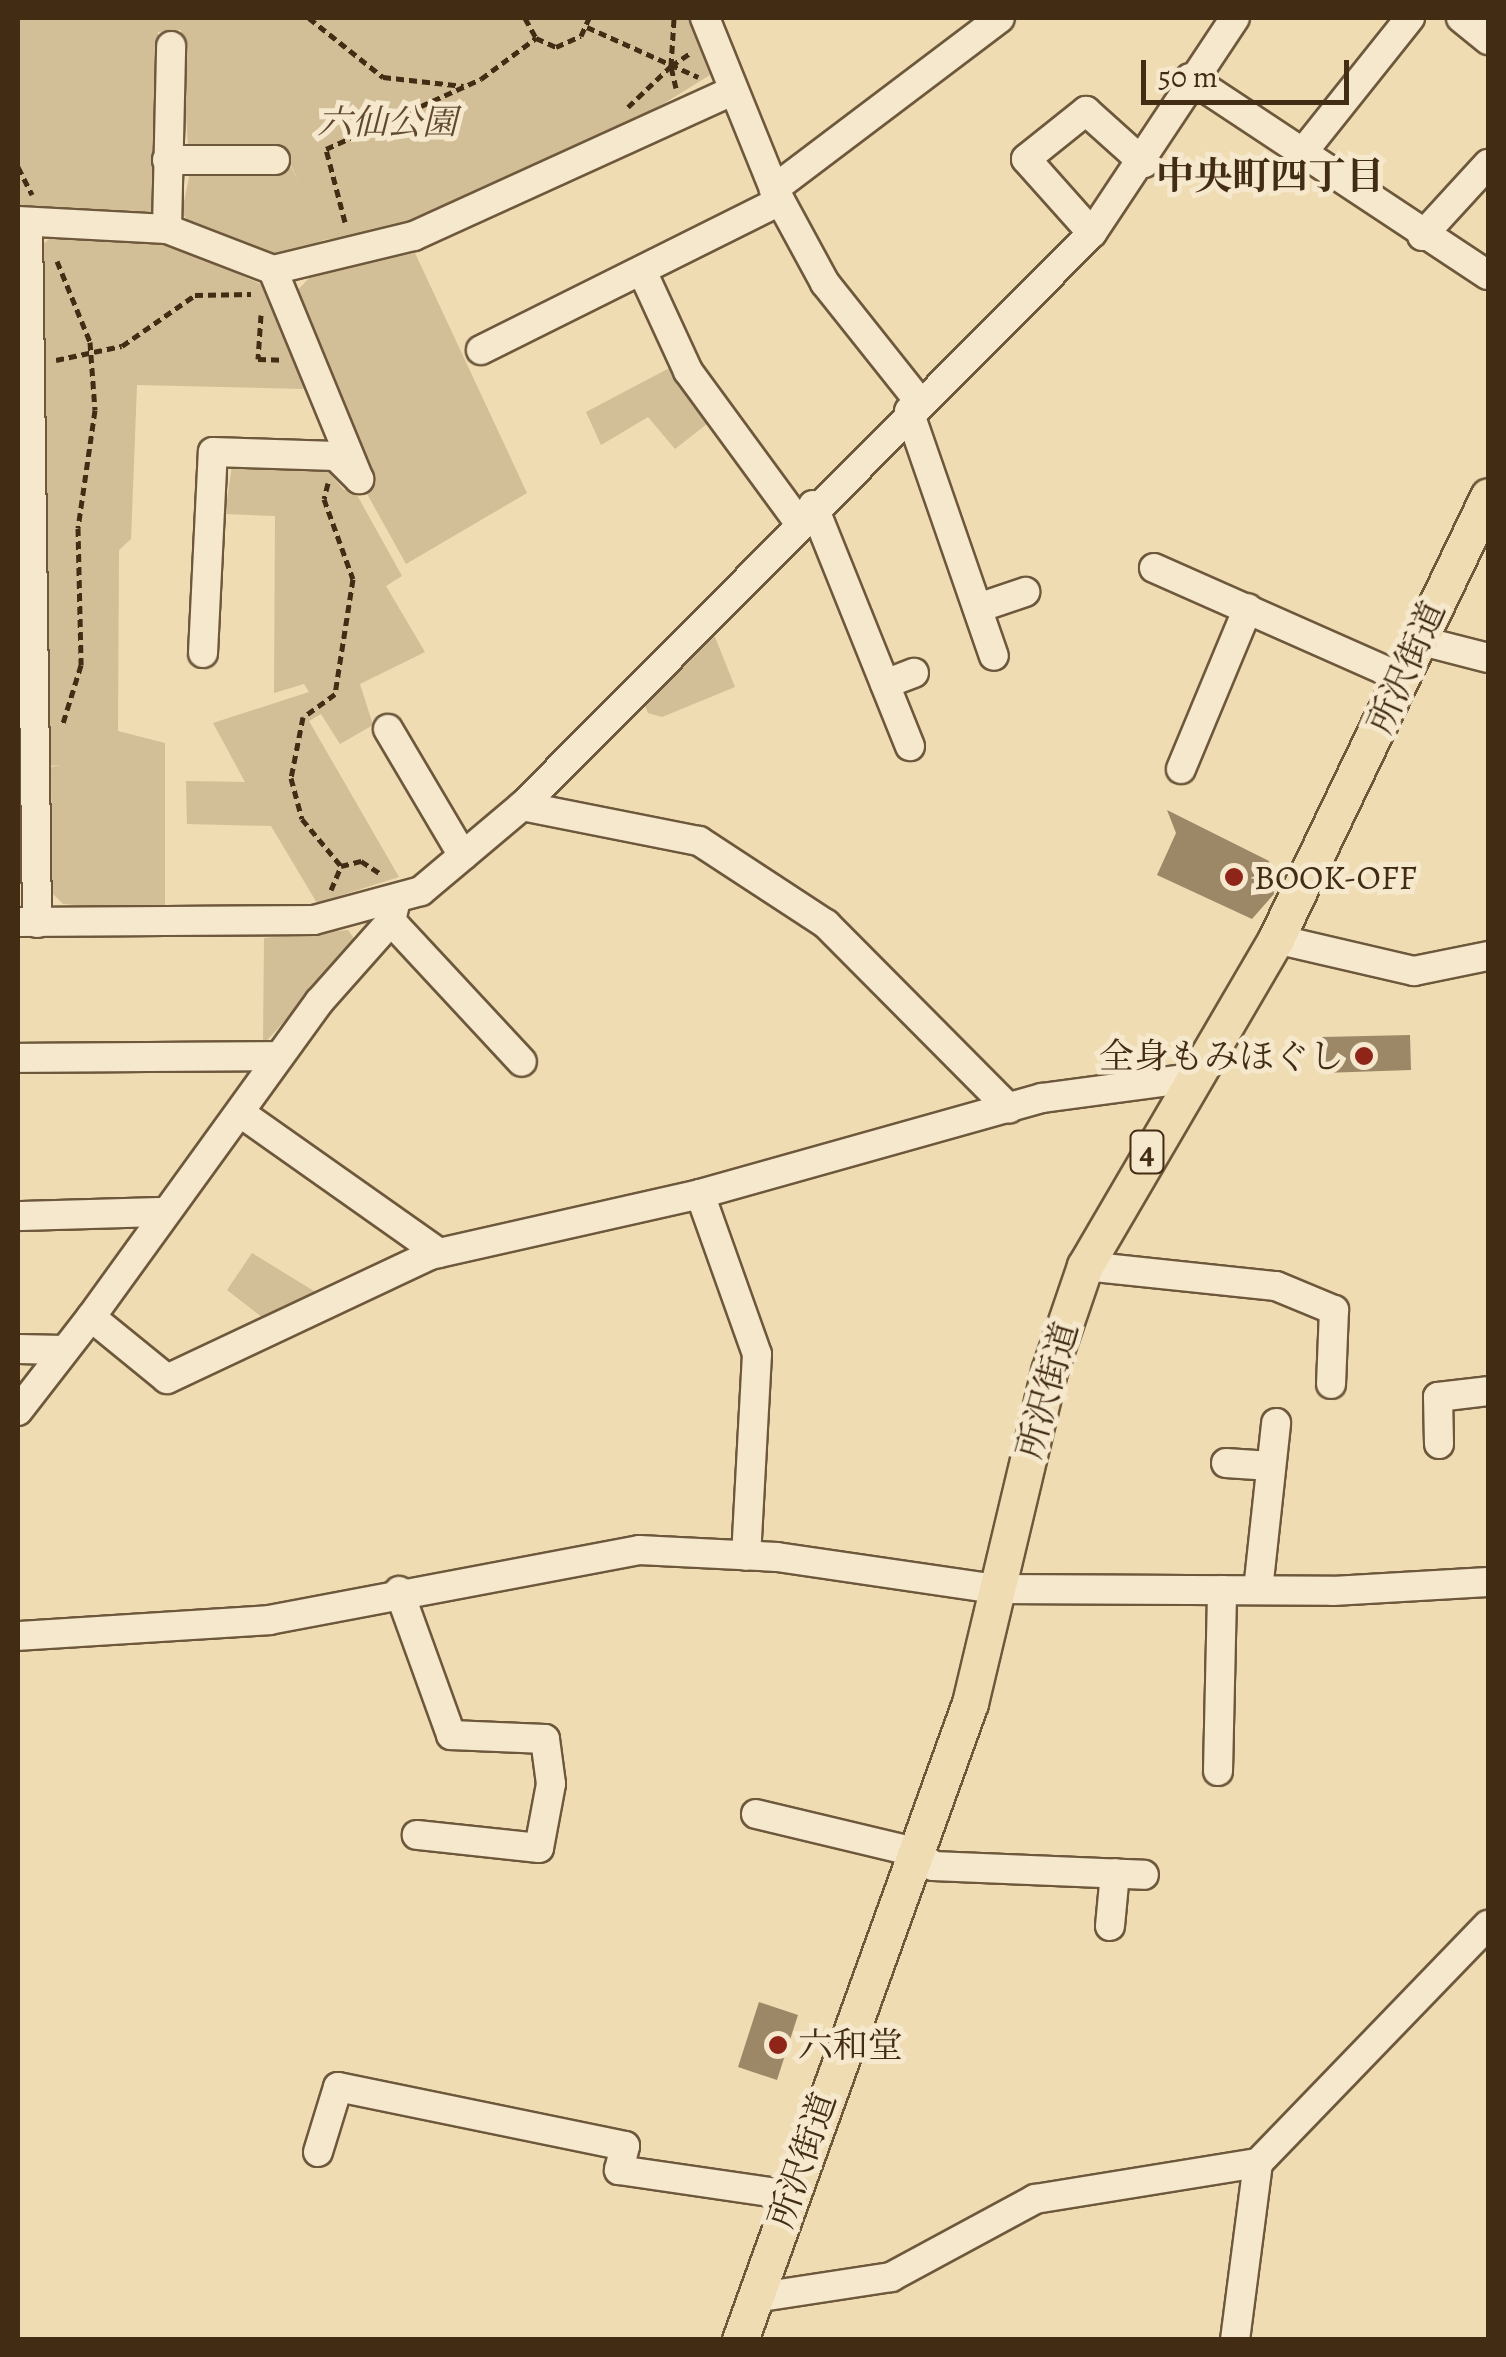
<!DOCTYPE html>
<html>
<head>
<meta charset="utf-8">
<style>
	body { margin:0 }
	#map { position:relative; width:1506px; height:2357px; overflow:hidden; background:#efdcb2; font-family:Alegreya,"Noto Serif JP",serif }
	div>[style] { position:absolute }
	.green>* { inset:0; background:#d2be97 }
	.building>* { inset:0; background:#9c8866 }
	.path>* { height:5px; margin-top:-2.5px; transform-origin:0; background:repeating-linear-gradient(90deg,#432c14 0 8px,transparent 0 13px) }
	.roads { filter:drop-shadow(2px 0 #6e583c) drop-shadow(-2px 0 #6e583c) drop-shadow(0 2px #6e583c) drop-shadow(0 -2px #6e583c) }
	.minor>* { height:28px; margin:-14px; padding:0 14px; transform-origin:14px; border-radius:14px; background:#f5e8cd }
	.major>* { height:35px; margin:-17.5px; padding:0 17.5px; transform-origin:17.5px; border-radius:17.5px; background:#efdcb2 }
	.dots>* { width:28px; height:28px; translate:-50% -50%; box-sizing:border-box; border:5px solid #f5e8cd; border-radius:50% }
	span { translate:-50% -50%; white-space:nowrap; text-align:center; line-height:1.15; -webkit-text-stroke:10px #f5e8cd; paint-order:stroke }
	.shield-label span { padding:2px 8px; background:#f5e8cd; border:2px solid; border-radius:8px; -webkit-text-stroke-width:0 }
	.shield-label { font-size:32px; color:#432c14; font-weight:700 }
	.park-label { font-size:35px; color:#60492e; font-style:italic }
	.street-label { font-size:35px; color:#432c14 }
	.poi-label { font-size:35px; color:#432c14 }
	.left { translate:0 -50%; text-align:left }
	.right { translate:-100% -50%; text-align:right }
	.neighbourhood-label { font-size:38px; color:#432c14; font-weight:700 }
	.frame { position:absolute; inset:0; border:20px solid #432c14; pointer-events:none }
	.scale { position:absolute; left:1141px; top:60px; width:208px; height:45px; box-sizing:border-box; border:5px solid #432c14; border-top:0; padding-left:12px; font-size:30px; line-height:35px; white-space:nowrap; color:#432c14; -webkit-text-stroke:8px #f5e8cd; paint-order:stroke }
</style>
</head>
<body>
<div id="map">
	<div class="green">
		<i style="clip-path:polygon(18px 18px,688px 18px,710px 75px,585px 152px,413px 226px,324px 240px,274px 261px,192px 228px,182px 212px,191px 167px,291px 167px,298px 181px,282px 145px,188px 147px,181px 30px,158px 32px,155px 209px,147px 217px,18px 208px)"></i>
		<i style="clip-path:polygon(54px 235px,161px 240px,265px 286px,304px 389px,137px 385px,131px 539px,119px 550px,118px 731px,165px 743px,165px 912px,63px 904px,52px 893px,51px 767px,61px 765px,47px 766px,42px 245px)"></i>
		<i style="clip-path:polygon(415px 253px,527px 493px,406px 564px,361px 483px,294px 294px,316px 271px)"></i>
		<i style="clip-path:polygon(677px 364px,712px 420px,675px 449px,648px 417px,601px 445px,586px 412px)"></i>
		<i style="clip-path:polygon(232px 465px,325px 468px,344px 490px,352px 486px,402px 576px,386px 586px,425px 652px,360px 684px,373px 725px,340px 744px,321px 714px,309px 721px,399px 877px,317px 903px,271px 826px,187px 824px,186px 781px,245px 782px,213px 723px,309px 692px,304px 684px,274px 693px,275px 516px,225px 514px)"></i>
		<i style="clip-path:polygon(703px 635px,715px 637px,735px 687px,662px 717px,648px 713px,642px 699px)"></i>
		<i style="clip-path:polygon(348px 930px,356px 941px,263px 1045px,264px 938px)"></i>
		<i style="clip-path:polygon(252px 1253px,322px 1296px,267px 1321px,227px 1290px)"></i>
	</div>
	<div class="building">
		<i style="clip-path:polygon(1167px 810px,1269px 861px,1274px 894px,1252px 919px,1157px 875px,1176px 833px)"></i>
		<i style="clip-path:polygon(1410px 1035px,1411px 1070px,1323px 1073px,1322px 1037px)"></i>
		<i style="clip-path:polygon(759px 2002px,798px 2015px,777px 2080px,738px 2067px)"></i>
	</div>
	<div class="path">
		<i style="left:309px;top:18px;width:95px;rotate:38.6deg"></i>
		<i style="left:383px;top:77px;width:81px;rotate:6.4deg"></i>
		<i style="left:525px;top:18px;width:23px;rotate:61deg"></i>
		<i style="left:536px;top:38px;width:22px;rotate:24deg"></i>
		<i style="left:556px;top:47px;width:27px;rotate:-24deg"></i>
		<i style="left:581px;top:36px;width:20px;rotate:-66deg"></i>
		<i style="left:587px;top:27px;width:122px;rotate:24.2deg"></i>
		<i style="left:676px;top:88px;width:23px;rotate:-103deg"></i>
		<i style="left:671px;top:66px;width:22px;rotate:-34deg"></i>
		<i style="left:628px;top:107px;width:59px;rotate:-43.6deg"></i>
		<i style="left:671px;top:66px;width:48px;rotate:-86.4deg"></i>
		<i style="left:18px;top:167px;width:31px;rotate:63deg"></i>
		<i style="left:345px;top:222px;width:75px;rotate:-104.6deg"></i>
		<i style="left:326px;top:149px;width:170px;rotate:-24.3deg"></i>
		<i style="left:481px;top:79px;width:69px;rotate:-36.7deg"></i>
		<i style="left:57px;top:261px;width:87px;rotate:67.8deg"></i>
		<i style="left:90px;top:342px;width:68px;rotate:85.8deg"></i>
		<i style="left:95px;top:410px;width:119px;rotate:98.2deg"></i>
		<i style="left:78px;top:528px;width:137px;rotate:88.7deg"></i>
		<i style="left:81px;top:665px;width:61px;rotate:107.2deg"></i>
		<i style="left:261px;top:315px;width:44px;rotate:93.9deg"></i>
		<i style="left:258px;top:359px;width:25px;rotate:2deg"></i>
		<i style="left:56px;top:360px;width:67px;rotate:-12deg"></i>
		<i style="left:122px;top:346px;width:89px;rotate:-34.9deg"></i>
		<i style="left:195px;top:295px;width:56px;rotate:-1deg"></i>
		<i style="left:328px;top:483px;width:16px;rotate:104deg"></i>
		<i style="left:324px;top:499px;width:85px;rotate:70.1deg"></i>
		<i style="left:353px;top:579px;width:116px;rotate:98.9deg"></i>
		<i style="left:335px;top:694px;width:39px;rotate:144deg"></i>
		<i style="left:303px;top:717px;width:62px;rotate:101.1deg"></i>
		<i style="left:291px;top:778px;width:42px;rotate:75deg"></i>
		<i style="left:302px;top:819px;width:61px;rotate:50.3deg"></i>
		<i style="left:341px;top:866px;width:21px;rotate:-14deg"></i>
		<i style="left:361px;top:861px;width:24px;rotate:33deg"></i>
		<i style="left:331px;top:890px;width:26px;rotate:-67deg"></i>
	</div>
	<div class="roads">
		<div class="minor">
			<i style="left:705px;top:18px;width:184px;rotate:68deg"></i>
			<i style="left:774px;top:189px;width:107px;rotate:61.5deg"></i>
			<i style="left:825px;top:283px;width:151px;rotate:51.5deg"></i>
			<i style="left:1461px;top:18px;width:35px;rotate:39deg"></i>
			<i style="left:1190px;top:78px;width:357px;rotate:33.5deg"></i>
			<i style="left:1299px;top:157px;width:178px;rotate:-51.4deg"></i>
			<i style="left:167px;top:160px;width:108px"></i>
			<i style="left:774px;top:189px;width:283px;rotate:-37.1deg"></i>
			<i style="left:18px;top:221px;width:149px;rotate:3.1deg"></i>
			<i style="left:167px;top:229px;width:114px;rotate:21.1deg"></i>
			<i style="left:273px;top:270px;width:145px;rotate:-13.6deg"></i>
			<i style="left:414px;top:236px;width:349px;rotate:-24.5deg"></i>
			<i style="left:28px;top:223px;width:700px;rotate:89.26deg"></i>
			<i style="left:167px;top:229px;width:183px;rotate:-88.7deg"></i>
			<i style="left:1092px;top:233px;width:99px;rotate:-131.7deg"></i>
			<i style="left:1026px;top:159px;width:77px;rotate:-38.7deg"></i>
			<i style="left:1086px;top:111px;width:78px;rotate:41.9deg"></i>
			<i style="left:1422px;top:236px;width:98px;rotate:-47.5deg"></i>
			<i style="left:643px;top:273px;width:108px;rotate:65.3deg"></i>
			<i style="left:688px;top:371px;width:185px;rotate:53.8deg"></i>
			<i style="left:481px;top:350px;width:334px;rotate:-26.5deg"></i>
			<i style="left:909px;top:411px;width:259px;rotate:70.9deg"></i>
			<i style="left:813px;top:505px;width:260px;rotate:68.1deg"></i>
			<i style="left:1154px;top:568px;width:271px;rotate:23.9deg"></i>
			<i style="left:978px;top:608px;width:50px;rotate:-18.8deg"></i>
			<i style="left:1418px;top:640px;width:72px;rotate:14.4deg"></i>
			<i style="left:203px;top:653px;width:201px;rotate:-87.2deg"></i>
			<i style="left:213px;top:452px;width:123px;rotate:1.9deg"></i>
			<i style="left:336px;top:456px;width:33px;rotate:45deg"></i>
			<i style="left:359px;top:479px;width:226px;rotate:-112.4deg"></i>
			<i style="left:885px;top:684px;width:31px;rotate:-21deg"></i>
			<i style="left:388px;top:729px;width:147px;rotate:59.4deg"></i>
			<i style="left:1181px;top:769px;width:174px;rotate:-67.4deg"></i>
			<i style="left:522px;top:806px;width:180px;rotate:11.2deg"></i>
			<i style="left:699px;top:841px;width:152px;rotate:33.2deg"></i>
			<i style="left:826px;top:924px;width:260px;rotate:45.2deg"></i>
			<i style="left:391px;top:921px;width:192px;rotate:47.1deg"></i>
			<i style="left:18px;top:922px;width:296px;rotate:-0.4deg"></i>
			<i style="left:314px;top:920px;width:111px;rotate:-15.2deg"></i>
			<i style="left:421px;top:891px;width:132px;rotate:-40.1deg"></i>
			<i style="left:522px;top:806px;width:808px;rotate:-45.15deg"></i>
			<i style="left:1092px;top:233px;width:258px;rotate:-56.4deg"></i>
			<i style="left:1276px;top:939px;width:142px;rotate:13.1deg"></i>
			<i style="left:1414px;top:971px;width:76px;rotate:-11.5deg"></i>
			<i style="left:18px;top:1058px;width:261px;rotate:-0.4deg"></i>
			<i style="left:242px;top:1114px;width:241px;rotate:35.2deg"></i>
			<i style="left:700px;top:1194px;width:170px;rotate:70.4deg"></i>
			<i style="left:757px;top:1354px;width:202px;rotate:93.1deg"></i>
			<i style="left:18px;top:1216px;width:145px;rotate:-1.6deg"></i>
			<i style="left:1085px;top:1266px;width:192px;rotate:6deg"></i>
			<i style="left:1276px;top:1286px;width:63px;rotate:22.5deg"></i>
			<i style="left:1334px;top:1310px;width:74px;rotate:92.3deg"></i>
			<i style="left:91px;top:1317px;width:389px;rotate:-54.1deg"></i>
			<i style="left:319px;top:1002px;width:108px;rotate:-48.4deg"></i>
			<i style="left:391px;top:921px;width:22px;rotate:-77deg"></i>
			<i style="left:18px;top:1349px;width:46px;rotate:1.2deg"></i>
			<i style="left:18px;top:1411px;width:119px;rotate:-52.2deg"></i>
			<i style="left:91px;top:1317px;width:98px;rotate:39.2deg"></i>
			<i style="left:167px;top:1379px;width:291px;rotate:-25.2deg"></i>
			<i style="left:430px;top:1255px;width:277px;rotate:-12.7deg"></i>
			<i style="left:700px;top:1194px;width:355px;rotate:-15.7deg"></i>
			<i style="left:1042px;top:1098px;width:151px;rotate:-7.6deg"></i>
			<i style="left:1439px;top:1444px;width:47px;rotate:-91.2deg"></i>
			<i style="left:1438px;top:1397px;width:50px;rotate:-6.8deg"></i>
			<i style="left:1226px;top:1463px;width:45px;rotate:3.8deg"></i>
			<i style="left:1258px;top:1590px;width:168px;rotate:-83.8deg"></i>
			<i style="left:399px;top:1591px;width:153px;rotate:70.1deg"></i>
			<i style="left:451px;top:1735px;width:94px;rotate:2.4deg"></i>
			<i style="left:545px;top:1739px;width:45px;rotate:82.4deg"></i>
			<i style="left:551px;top:1784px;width:65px;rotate:100.6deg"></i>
			<i style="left:539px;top:1848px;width:123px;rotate:-173.9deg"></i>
			<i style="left:18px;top:1636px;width:252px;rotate:-3.6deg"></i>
			<i style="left:269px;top:1620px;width:377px;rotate:-10.7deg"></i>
			<i style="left:639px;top:1550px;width:138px;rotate:2.9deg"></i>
			<i style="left:777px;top:1557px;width:222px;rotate:8.3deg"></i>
			<i style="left:997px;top:1589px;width:336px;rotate:0.3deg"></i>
			<i style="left:1333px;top:1591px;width:155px;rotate:-3.3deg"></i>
			<i style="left:1218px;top:1771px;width:181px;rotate:-88.7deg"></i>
			<i style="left:756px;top:1814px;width:164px;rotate:13.4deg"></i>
			<i style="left:916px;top:1852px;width:22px;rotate:39deg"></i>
			<i style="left:933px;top:1866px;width:211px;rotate:2.4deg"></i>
			<i style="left:1110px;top:1926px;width:53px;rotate:-84.6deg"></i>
			<i style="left:318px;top:2152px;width:68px;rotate:-72.9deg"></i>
			<i style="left:338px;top:2087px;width:293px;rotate:11.6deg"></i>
			<i style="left:625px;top:2146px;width:25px;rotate:104deg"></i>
			<i style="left:619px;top:2170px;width:174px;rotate:8.3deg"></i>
			<i style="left:754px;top:2298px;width:139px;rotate:-8.7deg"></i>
			<i style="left:891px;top:2277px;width:164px;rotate:-28.4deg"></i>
			<i style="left:1035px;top:2199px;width:226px;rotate:-9.2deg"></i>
			<i style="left:1258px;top:2163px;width:331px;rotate:-46deg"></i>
			<i style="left:1235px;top:2340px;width:178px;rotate:-82.6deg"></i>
		</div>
		<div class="major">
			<i style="left:740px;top:2340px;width:677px;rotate:-70.15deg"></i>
			<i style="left:970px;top:1703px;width:341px;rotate:-76.6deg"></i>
			<i style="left:1049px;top:1371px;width:111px;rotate:-71.1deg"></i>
			<i style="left:1085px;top:1266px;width:379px;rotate:-59.7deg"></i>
			<i style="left:1276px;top:939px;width:491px;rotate:-64.4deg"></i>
		</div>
	</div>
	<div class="dots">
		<i style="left:1234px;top:877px;background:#8f2418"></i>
		<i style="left:1364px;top:1056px;background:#8f2418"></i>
		<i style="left:778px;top:2045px;background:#8f2418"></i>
	</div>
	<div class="shield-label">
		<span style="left:1147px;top:1152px">4</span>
	</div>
	<div class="park-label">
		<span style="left:387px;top:122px">六仙公園</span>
	</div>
	<div class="street-label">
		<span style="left:1406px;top:667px;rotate:-66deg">所沢街道</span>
		<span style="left:1047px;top:1390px;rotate:-74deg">所沢街道</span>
		<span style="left:802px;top:2160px;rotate:-71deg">所沢街道</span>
	</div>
	<div class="poi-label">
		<span class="left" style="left:1254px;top:877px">BOOK-OFF</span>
		<span class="right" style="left:1344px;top:1056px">全身もみほぐし</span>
		<span class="left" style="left:798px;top:2045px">六和堂</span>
	</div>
	<div class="neighbourhood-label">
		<span style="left:1270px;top:177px">中央町四丁目</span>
	</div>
	<div class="frame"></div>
	<div class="scale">50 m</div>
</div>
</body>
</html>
